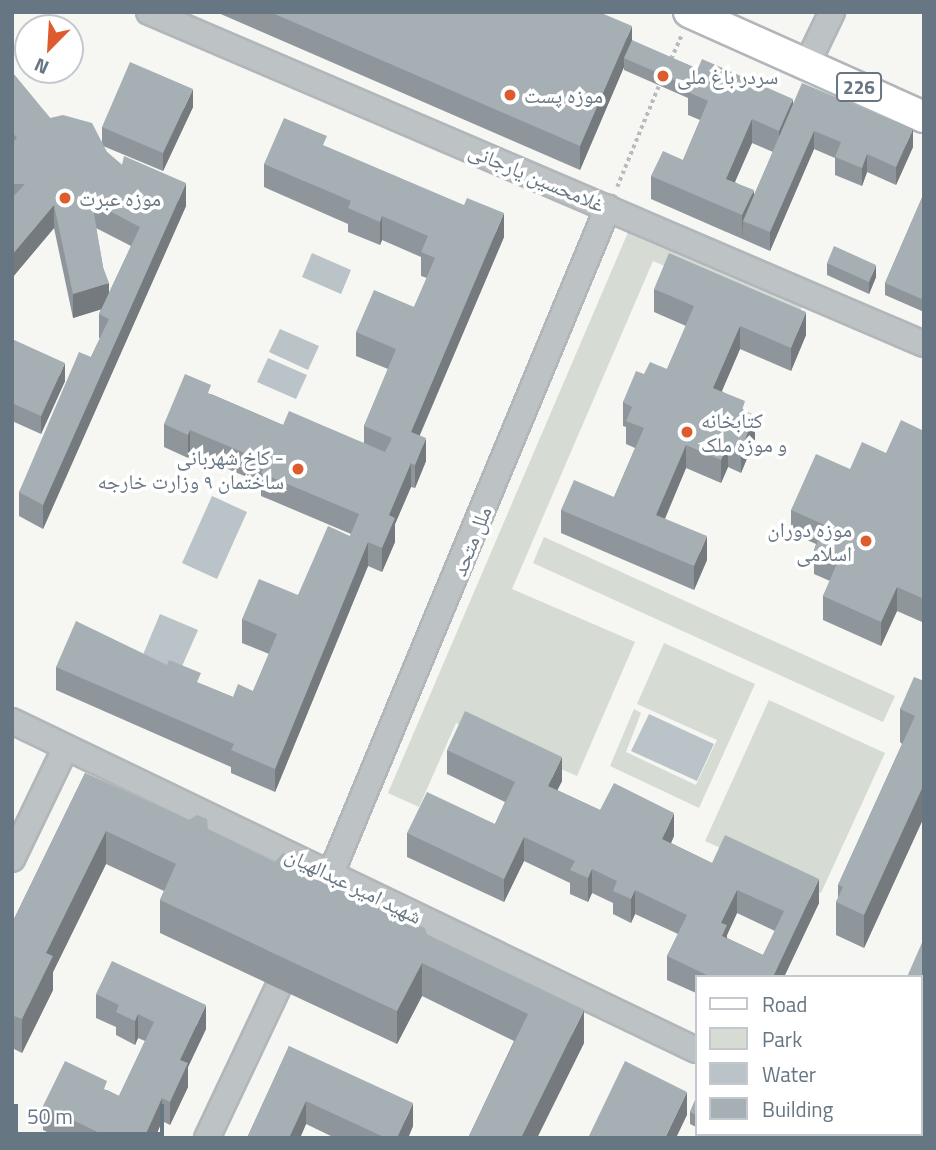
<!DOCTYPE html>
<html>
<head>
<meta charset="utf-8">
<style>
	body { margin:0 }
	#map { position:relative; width:936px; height:1150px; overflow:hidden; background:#f6f6f3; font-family:"Titillium Web","Noto Naskh Arabic",sans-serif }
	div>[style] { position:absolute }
	.green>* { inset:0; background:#d6dbd3 }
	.water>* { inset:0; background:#b9c3c8 }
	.path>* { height:3.5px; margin-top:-1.75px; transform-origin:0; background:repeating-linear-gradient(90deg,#b8bbbd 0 3.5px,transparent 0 7px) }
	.roads { filter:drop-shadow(2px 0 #b1b6ba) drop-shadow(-2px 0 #b1b6ba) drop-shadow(0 2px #b1b6ba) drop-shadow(0 -2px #b1b6ba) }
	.minor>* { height:24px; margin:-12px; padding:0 12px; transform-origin:12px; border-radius:12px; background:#bdc2c5 }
	.major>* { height:30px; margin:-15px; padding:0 15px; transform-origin:15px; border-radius:15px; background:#fff }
	.wall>* { inset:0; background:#8f969b }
	.shaded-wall>* { inset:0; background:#747a7e }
	.building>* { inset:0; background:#a6afb4 }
	.dots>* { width:19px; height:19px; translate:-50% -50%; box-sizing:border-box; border:4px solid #fff; border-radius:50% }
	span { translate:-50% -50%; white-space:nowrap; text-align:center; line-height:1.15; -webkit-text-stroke:7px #fff; paint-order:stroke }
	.shield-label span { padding:2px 5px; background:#fff; border:2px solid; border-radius:5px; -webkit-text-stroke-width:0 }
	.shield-label { font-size:19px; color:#667683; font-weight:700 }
	.poi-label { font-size:21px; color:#667683 }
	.left { translate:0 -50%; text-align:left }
	.right { translate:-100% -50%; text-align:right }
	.street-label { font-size:21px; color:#667683 }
	.frame { position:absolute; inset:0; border:14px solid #667683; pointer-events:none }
	.legend { position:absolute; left:695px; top:975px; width:228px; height:161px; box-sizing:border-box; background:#fff; border:2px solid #c2c8cd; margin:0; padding:9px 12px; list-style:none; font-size:21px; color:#667683 }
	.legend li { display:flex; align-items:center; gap:14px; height:35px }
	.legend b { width:35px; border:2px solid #c2c8cd }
	.north { position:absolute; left:14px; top:14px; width:70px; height:70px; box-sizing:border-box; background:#fff; border:2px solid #c2c8cd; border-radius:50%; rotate:204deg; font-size:19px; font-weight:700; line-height:28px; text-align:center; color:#667683 }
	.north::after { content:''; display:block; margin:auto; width:24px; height:32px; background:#dd5b2d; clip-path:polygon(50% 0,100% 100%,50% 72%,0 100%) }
	.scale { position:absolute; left:14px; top:1104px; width:150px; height:32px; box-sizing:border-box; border:4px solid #667683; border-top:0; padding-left:9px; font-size:21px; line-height:24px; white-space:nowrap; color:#667683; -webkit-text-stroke:5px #fff; paint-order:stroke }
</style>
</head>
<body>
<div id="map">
	<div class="green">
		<i style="clip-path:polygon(629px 230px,803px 304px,796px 322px,653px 261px,512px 589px,635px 642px,577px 776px,456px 723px,419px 807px,388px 793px)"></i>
		<i style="clip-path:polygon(544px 537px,895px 696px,883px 722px,533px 563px)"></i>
		<i style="clip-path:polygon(664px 643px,755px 684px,699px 808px,610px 766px,634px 709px,641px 713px,626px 752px,696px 785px,717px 740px,637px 704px)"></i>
		<i style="clip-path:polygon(769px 700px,885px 753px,821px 893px,705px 841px)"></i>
	</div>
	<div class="water">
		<i style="clip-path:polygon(312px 253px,351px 270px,341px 294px,302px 277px)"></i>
		<i style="clip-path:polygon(280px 329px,319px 346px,308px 370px,269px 352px)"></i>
		<i style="clip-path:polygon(268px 358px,307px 375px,296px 399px,257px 382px)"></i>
		<i style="clip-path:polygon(212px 496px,247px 512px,217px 579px,182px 563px)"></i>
		<i style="clip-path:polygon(160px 614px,198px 630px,179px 673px,142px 657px)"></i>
		<i style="clip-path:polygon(649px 714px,714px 744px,697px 781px,631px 751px)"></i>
	</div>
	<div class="path">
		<i style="left:671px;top:59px;width:27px;rotate:-66deg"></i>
		<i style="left:617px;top:187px;width:110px;rotate:-67.6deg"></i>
		<i style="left:756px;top:1138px;width:4px;rotate:-76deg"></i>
	</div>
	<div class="roads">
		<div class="minor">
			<i style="left:149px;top:12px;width:843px;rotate:23.19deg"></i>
			<i style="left:807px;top:64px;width:58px;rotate:-64.3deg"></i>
			<i style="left:12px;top:721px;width:759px;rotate:25.69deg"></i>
			<i style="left:12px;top:859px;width:124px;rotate:-64.3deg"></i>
			<i style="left:315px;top:912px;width:763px;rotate:-67.43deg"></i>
			<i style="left:873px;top:1134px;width:8px;rotate:30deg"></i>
			<i style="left:207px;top:1138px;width:164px;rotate:-64.7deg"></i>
		</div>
		<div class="major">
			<i style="left:689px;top:12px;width:257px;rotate:24.1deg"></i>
		</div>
	</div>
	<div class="wall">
		<i style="clip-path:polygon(evenodd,216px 12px,599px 12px,632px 41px,698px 69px,913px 147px,896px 185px,867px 172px,862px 186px,835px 175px,835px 158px,814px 149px,770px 251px,651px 199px,651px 176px,683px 160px,700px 120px,688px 115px,688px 98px,624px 70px,624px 67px,580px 170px,216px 12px,752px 143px,773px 152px,754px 195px,735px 182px,752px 143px)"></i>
		<i style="clip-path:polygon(evenodd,12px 72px,50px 118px,102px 142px,102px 127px,193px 107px,163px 171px,103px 146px,107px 152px,122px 165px,186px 206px,43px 529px,19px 516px,19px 492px,91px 357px,100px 338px,99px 338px,99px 314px,101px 309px,73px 318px,54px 228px,12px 278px,12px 72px,96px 228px,131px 246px,109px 293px,103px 267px,96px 228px)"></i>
		<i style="clip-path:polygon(327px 147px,504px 237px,420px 435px,426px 461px,415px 488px,411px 487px,395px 524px,395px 542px,382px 572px,368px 566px,275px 792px,231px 773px,231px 767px,56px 690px,56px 667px,201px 684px,233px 697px,253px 691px,269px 654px,242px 643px,242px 619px,298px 595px,350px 536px,351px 534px,261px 496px,261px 483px,190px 453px,188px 458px,164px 447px,164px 424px,211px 394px,283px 425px,364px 443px,364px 426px,388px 369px,356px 356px,356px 332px,414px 307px,427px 278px,421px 276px,421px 257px,382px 240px,380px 245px,348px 232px,348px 224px,264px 187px,264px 164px)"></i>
		<i style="clip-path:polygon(924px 193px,924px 312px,885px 295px,885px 283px)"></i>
		<i style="clip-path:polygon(827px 263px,876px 277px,869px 294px,827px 275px)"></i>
		<i style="clip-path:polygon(654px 289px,806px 335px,791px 371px,740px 349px,722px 391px,745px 411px,755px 439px,741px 473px,728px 467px,721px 483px,686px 468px,665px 519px,707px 560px,694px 590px,561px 533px,561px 510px,614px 497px,635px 448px,626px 444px,626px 427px,623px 426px,623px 402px,644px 374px,667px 369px,686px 326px,654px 312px)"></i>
		<i style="clip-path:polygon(12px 339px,65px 381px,41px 434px,12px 421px)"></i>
		<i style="clip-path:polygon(924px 431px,924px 618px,922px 622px,897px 611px,881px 646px,823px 620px,823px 596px,830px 581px,814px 574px,814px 550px,816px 544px,791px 533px,791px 510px)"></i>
		<i style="clip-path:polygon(924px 681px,924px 817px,864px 948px,836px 935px,836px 902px,838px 898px,838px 885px,902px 744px,900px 742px,900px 709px)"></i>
		<i style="clip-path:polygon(evenodd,447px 750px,562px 781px,557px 790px,600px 810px,674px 836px,671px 843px,712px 863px,819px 903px,784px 977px,696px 977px,696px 993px,667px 980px,667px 956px,678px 934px,635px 914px,631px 923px,613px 914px,613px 903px,592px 893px,588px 902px,570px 894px,570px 883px,524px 861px,504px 902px,407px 857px,407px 833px,495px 824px,505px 802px,447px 774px,447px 750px,737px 913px,775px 931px,763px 955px,727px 938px,727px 935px,737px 913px)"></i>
		<i style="clip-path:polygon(85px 773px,208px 830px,274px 863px,292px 865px,345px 897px,427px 935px,584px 1043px,537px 1138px,468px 1138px,514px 1041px,422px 996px,397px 1044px,160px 933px,160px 900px,164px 891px,106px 864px,53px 972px,53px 990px,22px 1053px,14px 1049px,12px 1052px,12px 923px)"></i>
		<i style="clip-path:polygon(924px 938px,924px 1046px,920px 1044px,920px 977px)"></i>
		<i style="clip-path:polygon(96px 994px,206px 1029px,188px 1067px,188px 1087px,170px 1125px,162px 1121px,155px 1138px,60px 1138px,43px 1130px,43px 1106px,107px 1090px,119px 1096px,145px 1041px,138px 1038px,135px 1045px,116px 1035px,116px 1027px,96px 1018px)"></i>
		<i style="clip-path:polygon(289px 1046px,413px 1126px,408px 1138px,335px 1138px,306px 1124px,300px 1138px,247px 1138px)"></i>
		<i style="clip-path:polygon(696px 1098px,696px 1127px,690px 1124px,690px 1112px)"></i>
		<i style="clip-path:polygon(711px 1134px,736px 1134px,734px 1138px,718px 1138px)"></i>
	</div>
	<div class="shaded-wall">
		<i style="clip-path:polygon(632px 26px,632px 50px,624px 58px,624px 67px,580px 170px,580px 146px)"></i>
		<i style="clip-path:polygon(193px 89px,193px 107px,163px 171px,163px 153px)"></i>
		<i style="clip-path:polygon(793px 99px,793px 122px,779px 154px,779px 131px)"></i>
		<i style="clip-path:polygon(752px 119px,752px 143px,726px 202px,726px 179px)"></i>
		<i style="clip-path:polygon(913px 129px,913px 147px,896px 185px,896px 167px)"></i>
		<i style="clip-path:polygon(814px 131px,814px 149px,770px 251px,770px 232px)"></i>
		<i style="clip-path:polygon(867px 154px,867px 172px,862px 186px,862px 168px)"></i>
		<i style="clip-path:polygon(186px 183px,186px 206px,43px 529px,43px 505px)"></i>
		<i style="clip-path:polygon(754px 190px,754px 214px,743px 221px,742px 239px,742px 215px)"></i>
		<i style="clip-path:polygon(54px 205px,54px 228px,12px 278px,12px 255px)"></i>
		<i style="clip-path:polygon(504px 213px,504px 237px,411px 455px,411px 432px)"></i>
		<i style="clip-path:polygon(382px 216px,382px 240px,380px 245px,380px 222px)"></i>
		<i style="clip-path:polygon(876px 265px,876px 277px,869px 294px,869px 282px)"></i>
		<i style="clip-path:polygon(109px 283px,109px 307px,73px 318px,73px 294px)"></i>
		<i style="clip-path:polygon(806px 312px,806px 335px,791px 371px,791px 348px)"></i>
		<i style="clip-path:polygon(740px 326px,740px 349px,713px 411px,713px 388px)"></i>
		<i style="clip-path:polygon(65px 363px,65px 381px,41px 434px,41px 416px)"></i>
		<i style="clip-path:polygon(755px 415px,755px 439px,741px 473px,741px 449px)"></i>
		<i style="clip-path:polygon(190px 430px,190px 453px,188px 458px,188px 435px)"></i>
		<i style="clip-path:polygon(426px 438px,426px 461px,415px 488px,415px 465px)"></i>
		<i style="clip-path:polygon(728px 444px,728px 467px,721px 483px,721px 460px)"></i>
		<i style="clip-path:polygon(686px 445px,686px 468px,656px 539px,656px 515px)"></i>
		<i style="clip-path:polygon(411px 463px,411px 487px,395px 524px,395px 542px,382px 572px,382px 548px,389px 515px)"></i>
		<i style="clip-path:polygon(707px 536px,707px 560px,694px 590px,694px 566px)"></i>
		<i style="clip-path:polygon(368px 542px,368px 566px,275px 792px,275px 769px)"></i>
		<i style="clip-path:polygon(897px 587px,897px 611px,881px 646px,881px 622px)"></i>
		<i style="clip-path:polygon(924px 595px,924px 618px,922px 622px,922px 598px)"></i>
		<i style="clip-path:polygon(562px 757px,562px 781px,548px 809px,548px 786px)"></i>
		<i style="clip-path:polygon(924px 784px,924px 817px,864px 948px,864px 915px)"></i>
		<i style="clip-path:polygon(674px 813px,674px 836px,662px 862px,662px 839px)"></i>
		<i style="clip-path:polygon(106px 831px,106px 864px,53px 972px,53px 990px,22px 1053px,22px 1019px,46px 953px)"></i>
		<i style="clip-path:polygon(524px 837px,524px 861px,504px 902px,504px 879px)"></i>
		<i style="clip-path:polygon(592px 869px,592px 893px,588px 902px,588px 878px)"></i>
		<i style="clip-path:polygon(819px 879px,819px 903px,784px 977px,773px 977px)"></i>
		<i style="clip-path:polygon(635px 890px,635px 914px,631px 923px,631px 899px)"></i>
		<i style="clip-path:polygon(737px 890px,737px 913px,727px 935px,727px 949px,722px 959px,721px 923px)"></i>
		<i style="clip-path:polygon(422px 963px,422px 996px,397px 1044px,397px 1011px)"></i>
		<i style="clip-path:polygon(206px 1005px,206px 1029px,188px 1067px,188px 1087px,170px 1125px,170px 1102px,180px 1060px)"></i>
		<i style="clip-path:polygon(584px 1010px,584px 1043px,537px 1138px,521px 1138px)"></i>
		<i style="clip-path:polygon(138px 1014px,138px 1038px,135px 1045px,135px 1021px)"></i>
		<i style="clip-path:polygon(14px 1016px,14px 1049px,12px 1052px,12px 1019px)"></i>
		<i style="clip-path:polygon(687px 1092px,687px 1115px,676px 1138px,665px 1138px)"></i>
		<i style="clip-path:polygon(162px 1098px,162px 1121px,155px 1138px,144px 1138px)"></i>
		<i style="clip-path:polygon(306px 1101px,306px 1124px,300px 1138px,289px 1138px)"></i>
		<i style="clip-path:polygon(413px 1103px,413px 1126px,408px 1138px,397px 1138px)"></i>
	</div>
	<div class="building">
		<i style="clip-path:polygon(270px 12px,599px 12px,632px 26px,580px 146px)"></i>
		<i style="clip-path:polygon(632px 40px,698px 69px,690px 87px,624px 58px)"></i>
		<i style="clip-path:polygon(702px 59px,793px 99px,779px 131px,752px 119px,726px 179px,754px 190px,742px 215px,651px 176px,663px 151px,683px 160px,708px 101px,688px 92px)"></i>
		<i style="clip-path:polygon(130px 62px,193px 89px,163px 153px,102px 127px)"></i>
		<i style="clip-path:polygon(12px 72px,50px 118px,63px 115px,92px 123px,107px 152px,122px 165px,124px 156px,186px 183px,43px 505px,19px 492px,79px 352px,91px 357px,109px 319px,99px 314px,140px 227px,92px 202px,103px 267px,109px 283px,73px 294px,54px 205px,12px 255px,12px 198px,25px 184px,12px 184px,12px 143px,17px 138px,12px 132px)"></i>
		<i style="clip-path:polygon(802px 83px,913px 129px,896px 167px,867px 154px,862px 168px,835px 157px,841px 142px,814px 131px,770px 232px,743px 221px)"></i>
		<i style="clip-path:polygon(284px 118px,327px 136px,323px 145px,464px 205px,467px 198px,504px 213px,411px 432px,426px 438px,415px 465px,411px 463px,389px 515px,395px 518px,382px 548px,368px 542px,275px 769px,231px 750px,234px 744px,56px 667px,76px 621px,167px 665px,169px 660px,201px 673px,197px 682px,233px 697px,238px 684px,253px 691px,277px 634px,242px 619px,259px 579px,298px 595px,328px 526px,350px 536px,359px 514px,261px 473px,266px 462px,190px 430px,188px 435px,164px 424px,185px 374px,211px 385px,208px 393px,283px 425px,289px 411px,385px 452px,392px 438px,364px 426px,396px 349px,356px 332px,374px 290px,414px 307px,435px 258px,421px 252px,428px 236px,382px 216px,380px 222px,348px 208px,351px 201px,264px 164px)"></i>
		<i style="clip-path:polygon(924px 193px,924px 300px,885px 283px)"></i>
		<i style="clip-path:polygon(834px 246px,876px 265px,869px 282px,827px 263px)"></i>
		<i style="clip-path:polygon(669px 253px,806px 312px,791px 348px,740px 326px,713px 388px,745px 401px,742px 410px,755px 415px,741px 449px,728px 444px,721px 460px,686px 445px,656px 515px,707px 536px,694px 566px,561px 510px,574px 480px,614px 497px,644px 428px,626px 421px,632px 407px,623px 402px,636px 371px,644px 374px,650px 362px,667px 369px,694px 306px,654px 289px)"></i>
		<i style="clip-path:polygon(12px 339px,65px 363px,41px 416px,12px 403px)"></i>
		<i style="clip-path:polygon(901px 420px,924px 431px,924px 595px,922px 598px,897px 587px,881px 622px,823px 596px,838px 561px,814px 550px,825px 525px,791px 510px,816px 454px,850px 469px,862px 442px,886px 453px)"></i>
		<i style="clip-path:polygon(914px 677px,924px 681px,924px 784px,864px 915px,836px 902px,843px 887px,838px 885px,915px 716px,900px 709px)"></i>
		<i style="clip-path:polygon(evenodd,465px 711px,562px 757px,548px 786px,600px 810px,614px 783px,674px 813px,662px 839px,712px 863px,725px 835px,819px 879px,773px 977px,711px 977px,667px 956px,687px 915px,635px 890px,631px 899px,613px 891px,617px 881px,592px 869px,588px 878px,570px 870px,575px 861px,524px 837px,504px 879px,407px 833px,427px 792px,495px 824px,515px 782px,447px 750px,465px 711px,737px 890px,784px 911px,763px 955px,722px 936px,727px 925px,721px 923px,737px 890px)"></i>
		<i style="clip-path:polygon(85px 773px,189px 820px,197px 815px,207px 819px,208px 830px,274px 863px,283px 853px,289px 856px,292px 865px,315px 879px,329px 886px,334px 884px,344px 889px,345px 897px,363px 906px,366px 901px,391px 914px,389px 918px,411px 928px,416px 924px,425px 928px,427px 935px,584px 1010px,521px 1138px,468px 1138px,528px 1014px,422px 963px,397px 1011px,160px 900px,176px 864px,106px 831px,46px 953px,53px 956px,22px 1019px,14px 1016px,12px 1019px,12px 923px)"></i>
		<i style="clip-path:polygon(924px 938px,924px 1013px,920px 1011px,920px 977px,907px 977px)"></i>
		<i style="clip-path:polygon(112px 961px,206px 1005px,180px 1060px,188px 1063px,170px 1102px,162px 1098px,144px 1138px,110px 1138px,43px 1106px,65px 1061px,107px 1081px,104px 1089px,119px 1096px,154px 1022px,138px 1014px,135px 1021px,116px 1012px,119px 1005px,96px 994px)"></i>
		<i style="clip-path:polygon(289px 1046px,413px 1103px,397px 1138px,386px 1138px,306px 1101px,289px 1138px,247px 1138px)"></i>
		<i style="clip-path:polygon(625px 1061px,687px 1092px,665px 1138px,588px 1138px)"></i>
		<i style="clip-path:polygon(696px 1098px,696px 1115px,690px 1112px)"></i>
		<i style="clip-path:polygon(768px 1134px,773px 1134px,780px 1138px,766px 1138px)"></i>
	</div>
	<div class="dots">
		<i style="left:663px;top:76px;background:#dd5b2d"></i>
		<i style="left:510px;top:95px;background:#dd5b2d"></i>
		<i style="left:65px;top:198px;background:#dd5b2d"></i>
		<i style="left:687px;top:432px;background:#dd5b2d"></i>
		<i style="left:298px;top:469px;background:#dd5b2d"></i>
		<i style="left:866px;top:541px;background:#dd5b2d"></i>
	</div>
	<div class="shield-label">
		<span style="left:859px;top:87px">226</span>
	</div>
	<div class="poi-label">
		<span class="left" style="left:677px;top:76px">سردر باغ ملی</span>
		<span class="left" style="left:524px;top:95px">موزه پست</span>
		<span class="left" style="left:79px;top:198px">موزه عبرت</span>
		<span class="left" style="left:701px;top:432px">کتابخانه<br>و موزه ملک</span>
		<span class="right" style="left:284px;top:469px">کاخ شهربانی -<br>ساختمان ۹ وزارت خارجه</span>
		<span class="right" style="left:852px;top:541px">موزه دوران<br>اسلامی</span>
	</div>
	<div class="street-label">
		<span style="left:537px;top:177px;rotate:23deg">غلامحسین یارجانی</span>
		<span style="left:471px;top:541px;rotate:-68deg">ملل متحد</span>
		<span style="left:354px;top:885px;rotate:26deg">شهید امیر عبدالهیان</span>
	</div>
	<div class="frame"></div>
	<ul class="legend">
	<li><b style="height:9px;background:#fff"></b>Road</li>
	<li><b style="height:19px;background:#d6dbd3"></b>Park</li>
	<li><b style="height:19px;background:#b9c3c8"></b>Water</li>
	<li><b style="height:19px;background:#a6afb4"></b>Building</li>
	</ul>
	<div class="north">N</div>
	<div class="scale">50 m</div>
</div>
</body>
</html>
